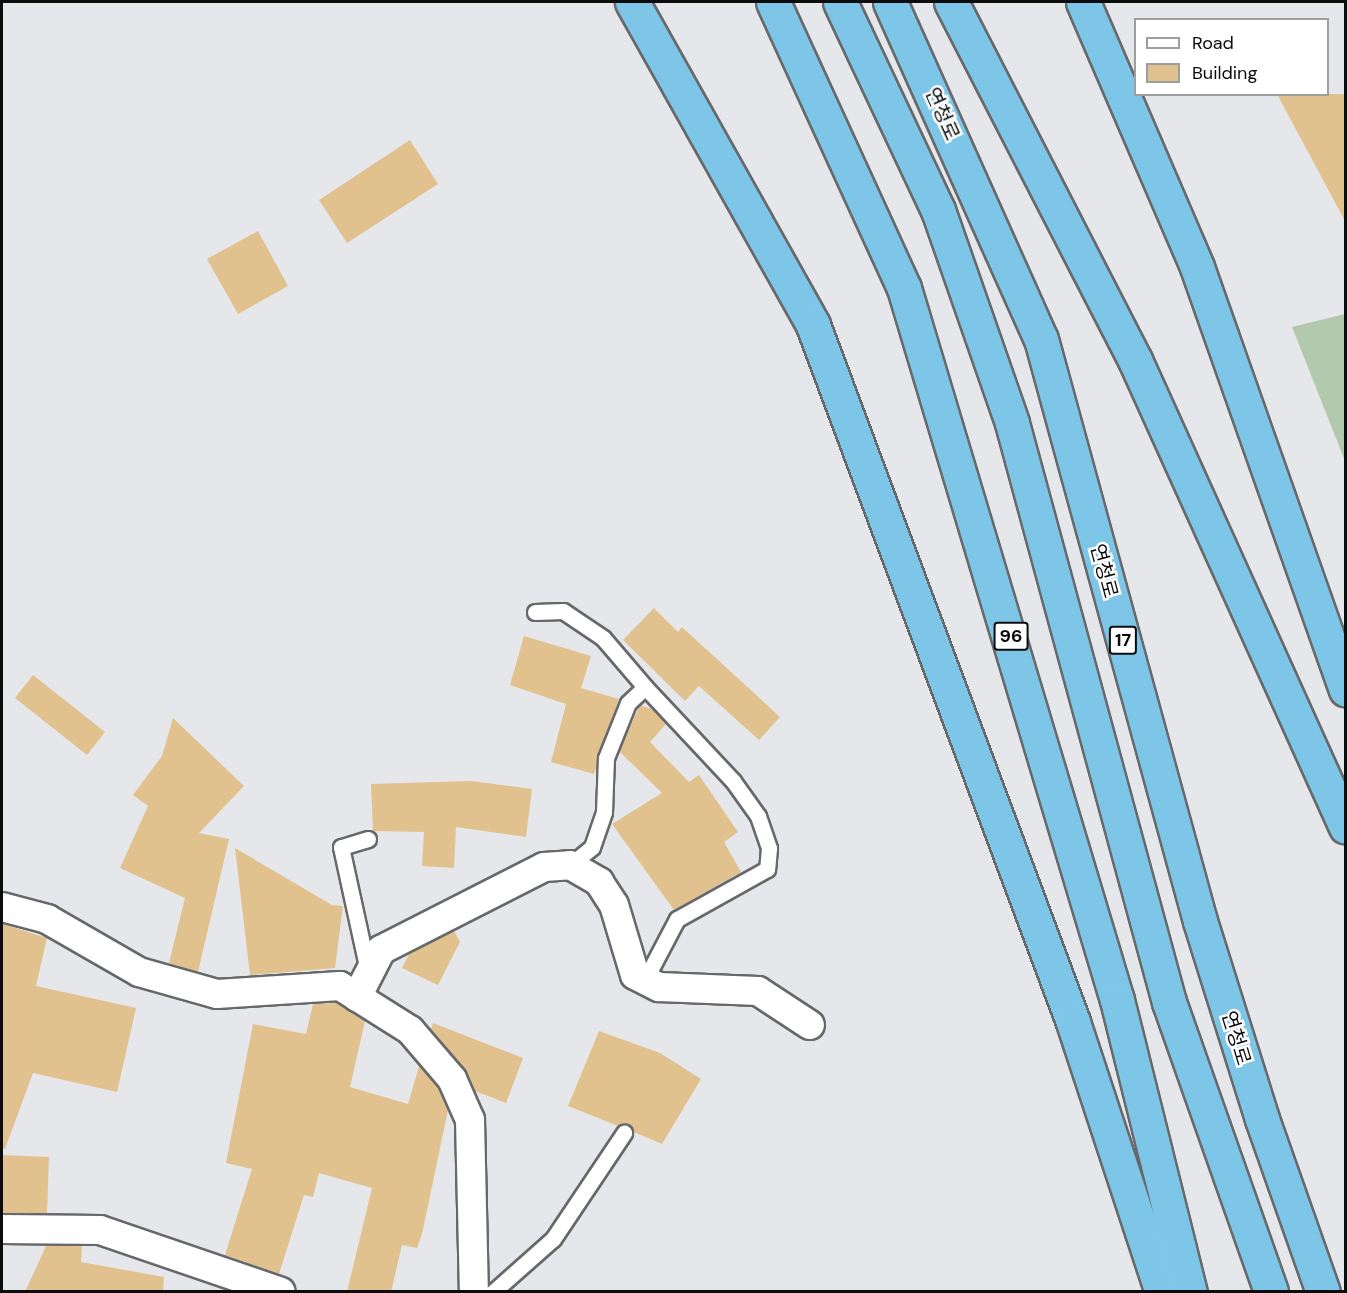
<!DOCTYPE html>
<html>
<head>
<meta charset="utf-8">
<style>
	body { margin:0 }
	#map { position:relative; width:1347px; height:1293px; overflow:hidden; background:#e6e7ea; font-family:"DM Sans","Noto Sans KR",sans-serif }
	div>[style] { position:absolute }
	.green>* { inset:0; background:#b3c9ad }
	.building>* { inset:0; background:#e1c28e }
	.roads { filter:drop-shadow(2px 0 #67686a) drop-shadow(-2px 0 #67686a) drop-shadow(0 2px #67686a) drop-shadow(0 -2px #67686a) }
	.service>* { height:15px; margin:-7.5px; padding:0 7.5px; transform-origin:7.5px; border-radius:7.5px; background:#fff }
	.minor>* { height:28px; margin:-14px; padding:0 14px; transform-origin:14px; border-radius:14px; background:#fff }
	.trunk>* { height:33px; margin:-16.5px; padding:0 16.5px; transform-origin:16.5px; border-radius:16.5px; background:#7ec6e8 }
	span { translate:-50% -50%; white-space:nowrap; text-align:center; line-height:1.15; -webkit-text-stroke:5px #fff; paint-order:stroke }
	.shield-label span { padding:2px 4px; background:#fff; border:2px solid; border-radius:4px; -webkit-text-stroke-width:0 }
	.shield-label { font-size:18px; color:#0c0c0d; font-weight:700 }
	.street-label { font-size:20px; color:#0c0c0d }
	.frame { position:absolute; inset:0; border:3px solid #0c0c0d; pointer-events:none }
	.legend { position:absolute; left:1134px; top:18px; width:195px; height:78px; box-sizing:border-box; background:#fff; border:2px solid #9e9e9e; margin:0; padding:8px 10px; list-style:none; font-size:18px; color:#0c0c0d }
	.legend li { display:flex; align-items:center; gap:12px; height:30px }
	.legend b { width:30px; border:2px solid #9e9e9e }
</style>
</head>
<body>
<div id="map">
	<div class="green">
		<i style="clip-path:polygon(1345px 314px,1346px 314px,1345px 461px,1292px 327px)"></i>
	</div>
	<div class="building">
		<i style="clip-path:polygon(1277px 94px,1346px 94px,1346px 223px)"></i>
		<i style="clip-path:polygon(410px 140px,438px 184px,347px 243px,319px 200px)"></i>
		<i style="clip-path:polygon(258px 231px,288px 286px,238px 314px,207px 259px)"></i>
		<i style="clip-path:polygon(654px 608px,678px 632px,682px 627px,780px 717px,759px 740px,699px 686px,685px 701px,623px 640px)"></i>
		<i style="clip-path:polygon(524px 636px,591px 656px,581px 688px,619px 699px,594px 774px,551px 762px,566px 704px,510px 685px)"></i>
		<i style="clip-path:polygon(33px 675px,105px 732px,87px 755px,15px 698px)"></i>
		<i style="clip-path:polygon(640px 705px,652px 709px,666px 724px,650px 742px,689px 782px,699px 775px,738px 832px,724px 842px,741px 872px,674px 910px,612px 824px,662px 793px,619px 751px)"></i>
		<i style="clip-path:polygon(173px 718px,244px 786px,199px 833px,229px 839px,198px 972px,169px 963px,185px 898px,120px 868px,148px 806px,133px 795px,162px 756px)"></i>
		<i style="clip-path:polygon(471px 781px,532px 789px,526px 837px,456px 827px,454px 868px,422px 866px,424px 832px,373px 831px,371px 784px)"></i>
		<i style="clip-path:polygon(235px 848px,332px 905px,343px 906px,335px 968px,250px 975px)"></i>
		<i style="clip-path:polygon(2px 924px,47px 938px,36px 986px,136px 1008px,117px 1092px,33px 1073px,5px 1149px,2px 1148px)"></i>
		<i style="clip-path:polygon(454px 931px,460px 942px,438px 985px,402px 968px,409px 954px)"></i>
		<i style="clip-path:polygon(336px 1003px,365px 1021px,350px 1087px,408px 1104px,419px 1066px,438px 1088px,448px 1110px,422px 1234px,417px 1248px,402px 1245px,391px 1292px,347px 1292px,372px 1188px,319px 1173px,313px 1197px,304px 1195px,279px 1274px,225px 1255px,252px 1169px,226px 1163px,253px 1024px,306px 1034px,313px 1004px)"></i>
		<i style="clip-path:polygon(433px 1023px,523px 1058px,506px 1103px,475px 1091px,465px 1069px,431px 1029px)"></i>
		<i style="clip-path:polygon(599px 1031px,660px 1053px,701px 1079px,662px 1144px,634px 1132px,629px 1125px,618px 1126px,568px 1106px)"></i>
		<i style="clip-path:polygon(2px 1155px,49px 1157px,47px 1213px,2px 1213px)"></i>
		<i style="clip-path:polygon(46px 1246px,82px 1246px,81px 1262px,164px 1277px,163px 1292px,25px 1292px)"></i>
	</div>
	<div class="roads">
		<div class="service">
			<i style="left:535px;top:612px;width:28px;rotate:-2deg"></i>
			<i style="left:563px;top:611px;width:48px;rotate:34deg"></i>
			<i style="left:603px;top:638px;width:65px;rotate:49.4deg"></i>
			<i style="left:368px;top:839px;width:28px;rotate:163deg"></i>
			<i style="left:341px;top:847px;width:127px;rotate:77.7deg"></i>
			<i style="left:570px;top:865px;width:28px;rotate:-39deg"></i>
			<i style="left:592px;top:847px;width:37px;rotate:-71deg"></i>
			<i style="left:604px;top:812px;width:54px;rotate:-87.9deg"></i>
			<i style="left:606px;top:758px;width:59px;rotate:-68.2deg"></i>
			<i style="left:628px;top:703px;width:23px;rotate:-43deg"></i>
			<i style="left:645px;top:687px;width:129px;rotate:46.9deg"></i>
			<i style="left:733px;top:781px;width:43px;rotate:54.5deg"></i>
			<i style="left:758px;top:816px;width:34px;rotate:71deg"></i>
			<i style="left:769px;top:848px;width:21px;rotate:95deg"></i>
			<i style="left:767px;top:869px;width:103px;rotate:150.9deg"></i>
			<i style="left:677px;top:919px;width:69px;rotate:117.7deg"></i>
			<i style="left:493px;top:1292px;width:80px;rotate:-41.5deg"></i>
			<i style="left:553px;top:1239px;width:128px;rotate:-56.2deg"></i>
		</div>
		<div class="minor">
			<i style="left:2px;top:907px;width:47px;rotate:14.9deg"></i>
			<i style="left:47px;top:919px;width:106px;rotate:29.9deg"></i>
			<i style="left:139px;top:972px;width:81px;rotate:15.8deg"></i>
			<i style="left:217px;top:994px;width:123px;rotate:-3.7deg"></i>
			<i style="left:340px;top:986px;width:83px;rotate:32.2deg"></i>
			<i style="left:410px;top:1030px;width:65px;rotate:49.4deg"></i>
			<i style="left:452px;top:1079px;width:45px;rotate:66.3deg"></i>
			<i style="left:470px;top:1120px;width:172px;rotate:88.7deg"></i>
			<i style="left:357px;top:997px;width:53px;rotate:-62.9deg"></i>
			<i style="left:381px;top:950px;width:183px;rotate:-27deg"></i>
			<i style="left:544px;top:867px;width:26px;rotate:-4deg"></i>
			<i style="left:570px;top:865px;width:34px;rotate:30deg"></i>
			<i style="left:599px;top:882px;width:27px;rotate:57deg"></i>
			<i style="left:614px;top:905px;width:73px;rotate:73.3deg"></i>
			<i style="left:635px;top:975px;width:27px;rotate:27deg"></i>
			<i style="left:659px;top:987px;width:99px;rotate:2.3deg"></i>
			<i style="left:758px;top:991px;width:62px;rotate:33.2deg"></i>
			<i style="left:2px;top:1229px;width:98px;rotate:0.6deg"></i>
			<i style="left:100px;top:1230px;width:191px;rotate:18.9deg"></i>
		</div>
		<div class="trunk">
			<i style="left:632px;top:2px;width:370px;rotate:60.7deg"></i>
			<i style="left:813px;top:325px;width:744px;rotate:69.54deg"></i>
			<i style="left:1073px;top:1022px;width:284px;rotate:71.8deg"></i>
			<i style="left:773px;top:2px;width:315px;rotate:65.4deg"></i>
			<i style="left:904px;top:288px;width:743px;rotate:73.35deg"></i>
			<i style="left:1117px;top:1000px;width:301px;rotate:76deg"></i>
			<i style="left:840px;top:2px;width:230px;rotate:64.8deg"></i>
			<i style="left:938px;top:210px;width:225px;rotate:70.8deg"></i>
			<i style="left:1012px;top:423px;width:600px;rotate:74.83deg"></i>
			<i style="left:1169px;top:1002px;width:307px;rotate:70.6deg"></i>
			<i style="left:890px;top:2px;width:369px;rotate:65.9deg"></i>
			<i style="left:1041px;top:339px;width:603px;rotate:74.72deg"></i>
			<i style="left:1200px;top:921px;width:207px;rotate:72.6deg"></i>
			<i style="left:1262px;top:1119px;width:183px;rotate:70.6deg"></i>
			<i style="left:951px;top:2px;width:403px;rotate:62.8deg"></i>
			<i style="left:1135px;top:360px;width:512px;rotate:65.69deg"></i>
			<i style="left:1083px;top:2px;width:288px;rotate:66.7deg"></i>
			<i style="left:1197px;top:267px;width:448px;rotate:70.6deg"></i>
		</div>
	</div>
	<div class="shield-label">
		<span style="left:1011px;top:636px">96</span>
		<span style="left:1123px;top:640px">17</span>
	</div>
	<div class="street-label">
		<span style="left:942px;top:114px;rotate:66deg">연청로</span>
		<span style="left:1104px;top:571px;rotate:75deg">연청로</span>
		<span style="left:1236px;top:1038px;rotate:73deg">연청로</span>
	</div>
	<div class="frame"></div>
	<ul class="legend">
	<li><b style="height:8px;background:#fff"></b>Road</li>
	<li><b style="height:16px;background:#e1c28e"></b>Building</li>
	</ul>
</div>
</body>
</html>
